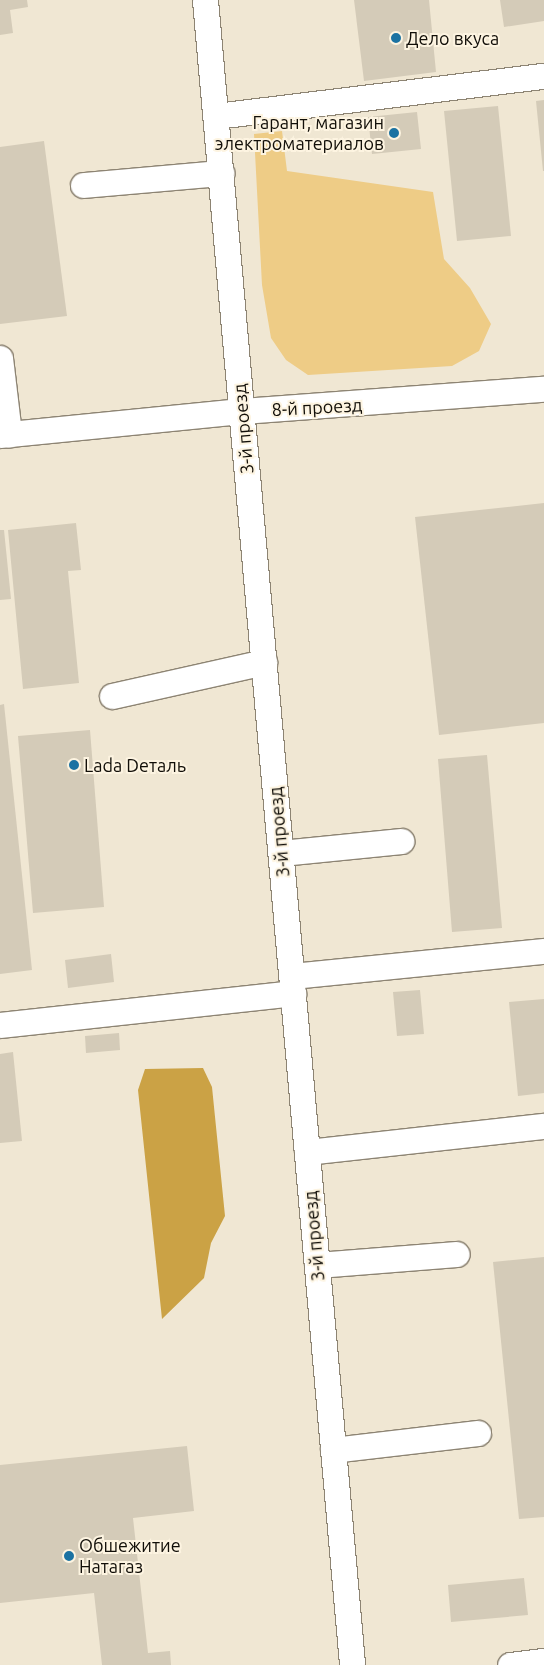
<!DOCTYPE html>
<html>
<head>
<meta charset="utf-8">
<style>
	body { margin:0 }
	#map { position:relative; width:544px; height:1665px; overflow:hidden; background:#f0e7d3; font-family:Ubuntu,sans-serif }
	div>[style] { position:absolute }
	.green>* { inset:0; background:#eecc86 }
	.forest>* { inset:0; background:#cba245 }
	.building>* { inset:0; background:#d4cbb8 }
	.roads { filter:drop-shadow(1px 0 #8d8473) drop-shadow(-1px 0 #8d8473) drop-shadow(0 1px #8d8473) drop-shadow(0 -1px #8d8473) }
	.minor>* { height:25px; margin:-12.5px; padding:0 12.5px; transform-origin:12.5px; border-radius:12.5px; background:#fff }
	.dots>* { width:14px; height:14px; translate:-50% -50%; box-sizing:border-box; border:2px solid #fdf4e1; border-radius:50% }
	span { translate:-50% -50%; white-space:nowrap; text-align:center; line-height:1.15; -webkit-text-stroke:4px #fdf4e1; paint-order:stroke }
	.poi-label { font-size:18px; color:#110e08 }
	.left { translate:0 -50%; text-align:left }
	.right { translate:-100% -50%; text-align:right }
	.street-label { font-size:18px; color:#110e08 }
</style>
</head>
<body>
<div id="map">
	<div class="green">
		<i style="clip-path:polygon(282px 131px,287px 171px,433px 192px,444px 259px,470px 288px,491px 324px,479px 351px,452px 366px,308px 375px,286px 360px,271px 338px,262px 285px,254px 134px)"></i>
	</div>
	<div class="forest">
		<i style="clip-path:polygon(203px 1068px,212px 1087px,225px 1216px,211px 1243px,204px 1278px,162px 1319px,138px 1090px,145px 1069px)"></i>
	</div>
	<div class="building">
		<i style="clip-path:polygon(0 0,27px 0,28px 7px,10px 10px,13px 33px,0 35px)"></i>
		<i style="clip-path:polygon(354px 0,429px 0,436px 72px,364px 81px)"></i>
		<i style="clip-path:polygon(500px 0,544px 0,544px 21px,504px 27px)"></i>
		<i style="clip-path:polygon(544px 100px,544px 171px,543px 171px,536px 101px)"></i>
		<i style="clip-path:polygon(498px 106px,511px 236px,457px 241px,444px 111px)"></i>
		<i style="clip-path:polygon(417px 112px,421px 149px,372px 154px,368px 117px)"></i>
		<i style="clip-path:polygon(44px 141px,67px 316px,0 324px,0 147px)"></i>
		<i style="clip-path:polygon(544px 503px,544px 723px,439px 735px,415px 517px)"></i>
		<i style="clip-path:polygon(76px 523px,81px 570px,68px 571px,79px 683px,23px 689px,8px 530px)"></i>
		<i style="clip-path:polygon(0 530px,4px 530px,11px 599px,0 600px)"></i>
		<i style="clip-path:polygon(4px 704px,32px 970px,0 974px,0 705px)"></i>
		<i style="clip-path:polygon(90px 730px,104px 907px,33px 913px,18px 736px)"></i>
		<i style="clip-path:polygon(487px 755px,502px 928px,452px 932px,438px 759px)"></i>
		<i style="clip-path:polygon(111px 954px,114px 982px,68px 988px,65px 960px)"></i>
		<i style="clip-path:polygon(420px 990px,424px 1034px,397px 1036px,393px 992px)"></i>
		<i style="clip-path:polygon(544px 999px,544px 1093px,518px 1096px,509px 1002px)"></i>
		<i style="clip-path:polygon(119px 1033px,120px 1050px,86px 1053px,85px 1036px)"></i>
		<i style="clip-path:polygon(13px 1052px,22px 1141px,0 1143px,0 1054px)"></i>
		<i style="clip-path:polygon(544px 1257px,544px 1517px,519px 1519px,493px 1262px)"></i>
		<i style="clip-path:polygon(187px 1446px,194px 1511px,133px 1518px,148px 1653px,170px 1651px,171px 1665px,102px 1665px,94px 1593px,0 1603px,0 1465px)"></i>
		<i style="clip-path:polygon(524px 1578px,528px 1615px,451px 1622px,448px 1585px)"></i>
	</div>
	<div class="roads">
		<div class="minor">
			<i style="left:205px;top:0;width:1671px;rotate:84.95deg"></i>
			<i style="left:216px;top:116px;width:330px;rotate:-7deg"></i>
			<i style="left:83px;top:185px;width:139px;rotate:-5deg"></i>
			<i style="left:0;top:358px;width:77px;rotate:83.2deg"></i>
			<i style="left:0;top:435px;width:242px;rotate:-5.7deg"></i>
			<i style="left:241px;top:411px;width:304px;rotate:-4.2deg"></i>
			<i style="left:112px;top:696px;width:156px;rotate:-12.6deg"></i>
			<i style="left:281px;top:853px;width:121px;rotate:-5.7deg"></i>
			<i style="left:292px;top:976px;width:253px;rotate:-5.7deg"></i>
			<i style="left:0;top:1025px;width:295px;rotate:-6.2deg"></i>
			<i style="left:307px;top:1152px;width:238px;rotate:-6.3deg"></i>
			<i style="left:317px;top:1265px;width:140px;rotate:-4.5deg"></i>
			<i style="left:333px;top:1450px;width:146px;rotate:-6.7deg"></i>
			<i style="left:510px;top:1665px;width:34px;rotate:-7deg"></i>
		</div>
	</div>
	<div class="dots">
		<i style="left:396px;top:38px;background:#1b72a2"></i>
		<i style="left:394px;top:133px;background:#1b72a2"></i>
		<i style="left:74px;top:765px;background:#1b72a2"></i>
		<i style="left:69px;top:1556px;background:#1b72a2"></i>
	</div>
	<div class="poi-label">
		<span class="left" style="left:406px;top:38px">Дело вкуса</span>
		<span class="right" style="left:384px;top:133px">Гарант, магазин<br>электроматериалов</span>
		<span class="left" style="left:84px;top:765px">Lada Dеталь</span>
		<span class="left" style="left:79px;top:1556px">Обшежитие<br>Натагаз</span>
	</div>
	<div class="street-label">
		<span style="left:317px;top:407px;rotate:-3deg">8-й проезд</span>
		<span style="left:243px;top:429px;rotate:-95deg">3-й проезд</span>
		<span style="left:279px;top:832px;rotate:-95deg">3-й проезд</span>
		<span style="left:314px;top:1236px;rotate:-95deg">3-й проезд</span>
	</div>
</div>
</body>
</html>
